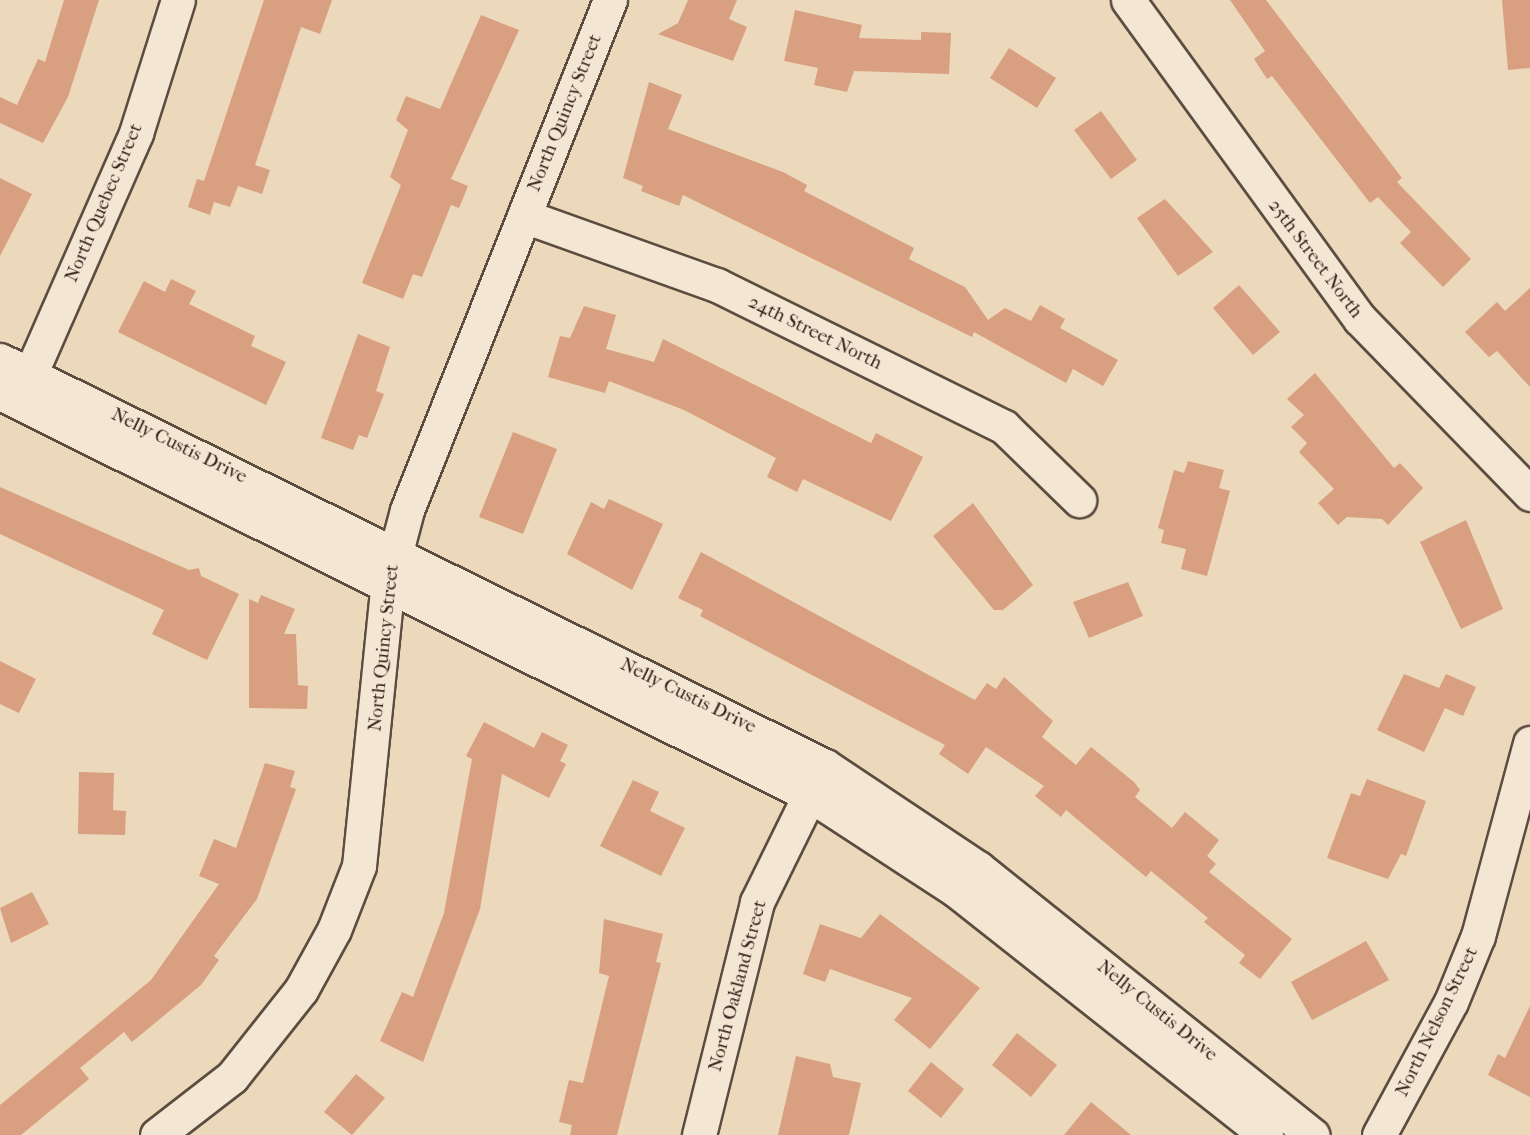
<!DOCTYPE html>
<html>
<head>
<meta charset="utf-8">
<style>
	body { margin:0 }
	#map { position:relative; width:1530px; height:1135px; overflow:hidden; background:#ecd9bc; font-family:"IM FELL French Canon",serif }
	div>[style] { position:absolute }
	.building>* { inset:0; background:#d89f80 }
	.roads { filter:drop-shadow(2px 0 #5c4c40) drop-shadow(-2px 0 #5c4c40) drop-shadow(0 2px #5c4c40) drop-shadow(0 -2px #5c4c40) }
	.minor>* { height:33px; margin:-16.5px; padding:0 16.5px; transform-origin:16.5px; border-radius:16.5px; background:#f3e6d3 }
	span { translate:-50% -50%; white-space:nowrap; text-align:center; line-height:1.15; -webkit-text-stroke:5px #f3e6d3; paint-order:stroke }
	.street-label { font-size:19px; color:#2c1d16 }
</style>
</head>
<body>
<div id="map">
	<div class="building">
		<i style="clip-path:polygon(64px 0,99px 0,68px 97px,43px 143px,0 123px,0 97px,17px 105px,38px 59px,45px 62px)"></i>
		<i style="clip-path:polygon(264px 0,332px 0,320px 34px,301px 27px,255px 165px,270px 170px,262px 194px,238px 186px,230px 207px,214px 202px,210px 215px,188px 207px,197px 179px,204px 181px)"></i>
		<i style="clip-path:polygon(688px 0,737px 0,729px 19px,747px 27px,733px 61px,658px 34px,678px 23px)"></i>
		<i style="clip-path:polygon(1230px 0,1266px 0,1402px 178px,1397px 182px,1471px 259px,1443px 287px,1400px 243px,1411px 232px,1378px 197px,1370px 203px,1272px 76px,1267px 79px,1254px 59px,1265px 51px)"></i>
		<i style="clip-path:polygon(1502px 0,1530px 0,1530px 68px,1508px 70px)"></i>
		<i style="clip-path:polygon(795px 10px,862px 25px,859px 38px,921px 40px,921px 32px,951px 33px,949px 74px,854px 71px,847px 92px,814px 85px,818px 68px,784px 61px)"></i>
		<i style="clip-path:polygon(481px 15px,519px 30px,451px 179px,468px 186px,459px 208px,451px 205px,422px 277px,413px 274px,403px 299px,362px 283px,401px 185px,390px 177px,408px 130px,396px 120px,406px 96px,440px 109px)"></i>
		<i style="clip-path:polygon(1009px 48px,1056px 78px,1037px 108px,990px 78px)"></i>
		<i style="clip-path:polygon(649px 82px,682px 95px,668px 129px,783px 172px,807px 185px,804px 191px,914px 248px,909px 259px,965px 287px,988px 320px,1005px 308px,1031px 321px,1040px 305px,1065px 319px,1060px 328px,1118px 360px,1103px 386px,1073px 369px,1066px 383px,974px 332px,972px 337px,683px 195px,679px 206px,641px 191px,643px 186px,623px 178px)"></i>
		<i style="clip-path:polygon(1101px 111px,1137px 160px,1111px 179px,1074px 130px)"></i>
		<i style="clip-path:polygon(0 178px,32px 194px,0 256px)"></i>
		<i style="clip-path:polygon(1165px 199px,1213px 252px,1178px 276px,1137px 218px)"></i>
		<i style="clip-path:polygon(171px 279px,196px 291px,189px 304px,255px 336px,251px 346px,286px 362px,266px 405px,118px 332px,144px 281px,165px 292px)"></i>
		<i style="clip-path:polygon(1239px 285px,1280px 332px,1253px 355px,1213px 308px)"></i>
		<i style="clip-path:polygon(1530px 288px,1530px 387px,1497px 351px,1489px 357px,1465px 332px,1497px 302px,1505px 311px)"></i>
		<i style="clip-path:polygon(584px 306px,616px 315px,606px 349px,654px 362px,663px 339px,871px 443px,876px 433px,923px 457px,891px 521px,803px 479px,797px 492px,767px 477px,776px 458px,684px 410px,609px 381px,605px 393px,548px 377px,560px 336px,570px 338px)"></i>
		<i style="clip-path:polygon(358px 334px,390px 347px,376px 391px,384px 394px,367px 438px,359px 435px,353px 450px,321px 438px)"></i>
		<i style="clip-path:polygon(1315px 373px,1394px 468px,1400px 463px,1423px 488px,1388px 525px,1382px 519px,1347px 517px,1338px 525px,1318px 503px,1334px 489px,1299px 452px,1307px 443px,1291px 427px,1304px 415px,1287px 399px)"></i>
		<i style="clip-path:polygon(513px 432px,557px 449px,523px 534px,479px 517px)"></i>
		<i style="clip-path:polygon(1188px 461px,1224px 470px,1219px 488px,1230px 491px,1207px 576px,1181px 569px,1186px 549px,1161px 543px,1164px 530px,1158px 528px,1174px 470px,1184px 473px)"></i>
		<i style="clip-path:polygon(0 487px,189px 570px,199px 568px,201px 576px,239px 594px,207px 660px,152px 634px,164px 610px,0 534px)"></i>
		<i style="clip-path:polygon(609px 499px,663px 524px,632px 590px,567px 554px,591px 502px,604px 509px)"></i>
		<i style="clip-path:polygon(973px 503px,1033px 585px,1003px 610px,994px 610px,933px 536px)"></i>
		<i style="clip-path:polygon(1466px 520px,1503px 609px,1461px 629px,1420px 542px)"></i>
		<i style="clip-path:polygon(701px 552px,975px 700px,987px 683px,996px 689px,1004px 677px,1053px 721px,1042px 737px,1076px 765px,1091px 747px,1134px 782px,1140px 790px,1135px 797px,1172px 828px,1185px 812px,1219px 840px,1207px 856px,1216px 864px,1209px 872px,1292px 939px,1260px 979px,1239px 963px,1245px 955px,1204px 922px,1208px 918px,1151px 871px,1146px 877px,1066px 810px,1061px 817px,1035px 796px,1044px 786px,986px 747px,968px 774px,939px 754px,945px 745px,700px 616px,703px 610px,678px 598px)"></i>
		<i style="clip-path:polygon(1128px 582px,1143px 616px,1089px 638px,1073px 602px)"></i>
		<i style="clip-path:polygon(261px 595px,295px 609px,284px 634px,296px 634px,298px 685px,308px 686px,307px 709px,249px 708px,249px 599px,258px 603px)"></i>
		<i style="clip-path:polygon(0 661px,36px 679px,19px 713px,0 704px)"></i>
		<i style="clip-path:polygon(1404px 674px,1439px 688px,1446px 674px,1476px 687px,1463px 716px,1445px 708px,1424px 752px,1377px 730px)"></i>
		<i style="clip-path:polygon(484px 722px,534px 748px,542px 732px,568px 745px,560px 761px,566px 764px,549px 798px,502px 774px,480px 909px,423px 1062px,380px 1041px,402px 992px,413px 997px,444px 913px,472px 759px,466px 756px)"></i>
		<i style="clip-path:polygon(265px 763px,295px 771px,290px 787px,296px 789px,257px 899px,214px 956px,219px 960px,201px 985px,132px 1042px,124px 1032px,80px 1068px,89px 1079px,21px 1135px,0 1135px,0 1105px,151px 980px,219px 884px,199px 876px,214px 839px,236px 848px)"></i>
		<i style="clip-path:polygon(79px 772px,114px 773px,113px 810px,126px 811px,125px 835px,78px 834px)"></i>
		<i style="clip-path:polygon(1367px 779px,1426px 801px,1406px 856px,1401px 854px,1388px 879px,1327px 858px,1351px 793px,1360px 796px)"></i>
		<i style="clip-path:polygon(633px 780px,659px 792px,650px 811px,685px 828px,661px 876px,600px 846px)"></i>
		<i style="clip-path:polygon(32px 892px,49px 924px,11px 943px,0 908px)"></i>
		<i style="clip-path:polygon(880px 914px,980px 988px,930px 1049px,894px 1020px,912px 998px,830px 969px,825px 982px,803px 974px,820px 924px,861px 938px)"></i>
		<i style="clip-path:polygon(604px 919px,663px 934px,656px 962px,661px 963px,617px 1135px,570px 1135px,572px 1125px,559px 1122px,569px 1080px,583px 1083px,609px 976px,599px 973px)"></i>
		<i style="clip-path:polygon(1366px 941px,1389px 980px,1312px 1020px,1291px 982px)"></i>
		<i style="clip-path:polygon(1530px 1006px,1530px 1097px,1488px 1075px,1498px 1054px,1505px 1058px)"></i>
		<i style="clip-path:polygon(1017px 1033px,1057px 1065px,1031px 1097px,992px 1065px)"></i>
		<i style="clip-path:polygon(796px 1056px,830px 1064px,833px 1077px,861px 1083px,849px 1135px,778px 1135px)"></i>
		<i style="clip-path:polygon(931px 1062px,964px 1089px,941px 1118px,908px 1091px)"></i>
		<i style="clip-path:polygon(356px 1074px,385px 1098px,352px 1135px,324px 1112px)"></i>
		<i style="clip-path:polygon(1091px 1102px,1131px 1135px,1064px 1135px)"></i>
	</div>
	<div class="roads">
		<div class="minor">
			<i style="left:1128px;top:0;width:394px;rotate:54deg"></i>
			<i style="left:1360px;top:319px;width:244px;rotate:45.8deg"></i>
			<i style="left:524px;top:216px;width:205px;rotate:19.7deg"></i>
			<i style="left:717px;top:285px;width:320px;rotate:26.3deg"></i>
			<i style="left:1004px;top:427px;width:105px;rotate:44.2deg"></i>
			<i style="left:0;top:360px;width:919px;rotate:26.2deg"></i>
			<i style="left:825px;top:766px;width:184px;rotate:33.7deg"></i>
			<i style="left:978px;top:868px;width:428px;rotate:38.6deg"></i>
			<i style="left:0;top:393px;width:904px;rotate:26.4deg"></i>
			<i style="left:810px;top:795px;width:176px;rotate:33.1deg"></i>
			<i style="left:957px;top:891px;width:394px;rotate:38.3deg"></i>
			<i style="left:22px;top:393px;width:284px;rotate:-66.3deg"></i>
			<i style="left:136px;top:133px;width:139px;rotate:-72.5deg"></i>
			<i style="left:157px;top:1135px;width:95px;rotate:-37.7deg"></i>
			<i style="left:232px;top:1077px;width:111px;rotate:-51.6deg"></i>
			<i style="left:301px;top:990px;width:68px;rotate:-61.2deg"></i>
			<i style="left:334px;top:930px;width:69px;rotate:-68.7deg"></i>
			<i style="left:359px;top:866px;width:285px;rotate:-84.2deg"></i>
			<i style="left:388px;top:582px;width:74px;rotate:-75.2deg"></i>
			<i style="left:407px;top:510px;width:549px;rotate:-68.3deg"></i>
			<i style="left:699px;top:1135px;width:240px;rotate:-76deg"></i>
			<i style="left:757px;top:902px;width:143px;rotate:-63.8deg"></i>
			<i style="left:1379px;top:1135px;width:151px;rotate:-61.6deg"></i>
			<i style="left:1451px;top:1002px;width:71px;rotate:-67.8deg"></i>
			<i style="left:1478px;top:936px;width:200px;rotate:-74.9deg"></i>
		</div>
	</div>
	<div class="street-label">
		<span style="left:565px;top:113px;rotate:-68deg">North Quincy Street</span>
		<span style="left:104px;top:203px;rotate:-67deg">North Quebec Street</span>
		<span style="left:1315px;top:259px;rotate:53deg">25th Street North</span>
		<span style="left:815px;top:333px;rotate:26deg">24th Street North</span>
		<span style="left:179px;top:446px;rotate:26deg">Nelly Custis Drive</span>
		<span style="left:384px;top:648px;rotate:-84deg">North Quincy Street</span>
		<span style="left:688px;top:696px;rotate:26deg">Nelly Custis Drive</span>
		<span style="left:738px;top:986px;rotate:-75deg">North Oakland Street</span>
		<span style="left:1157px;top:1011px;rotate:39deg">Nelly Custis Drive</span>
		<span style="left:1437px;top:1022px;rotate:-64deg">North Nelson Street</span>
	</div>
</div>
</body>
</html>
